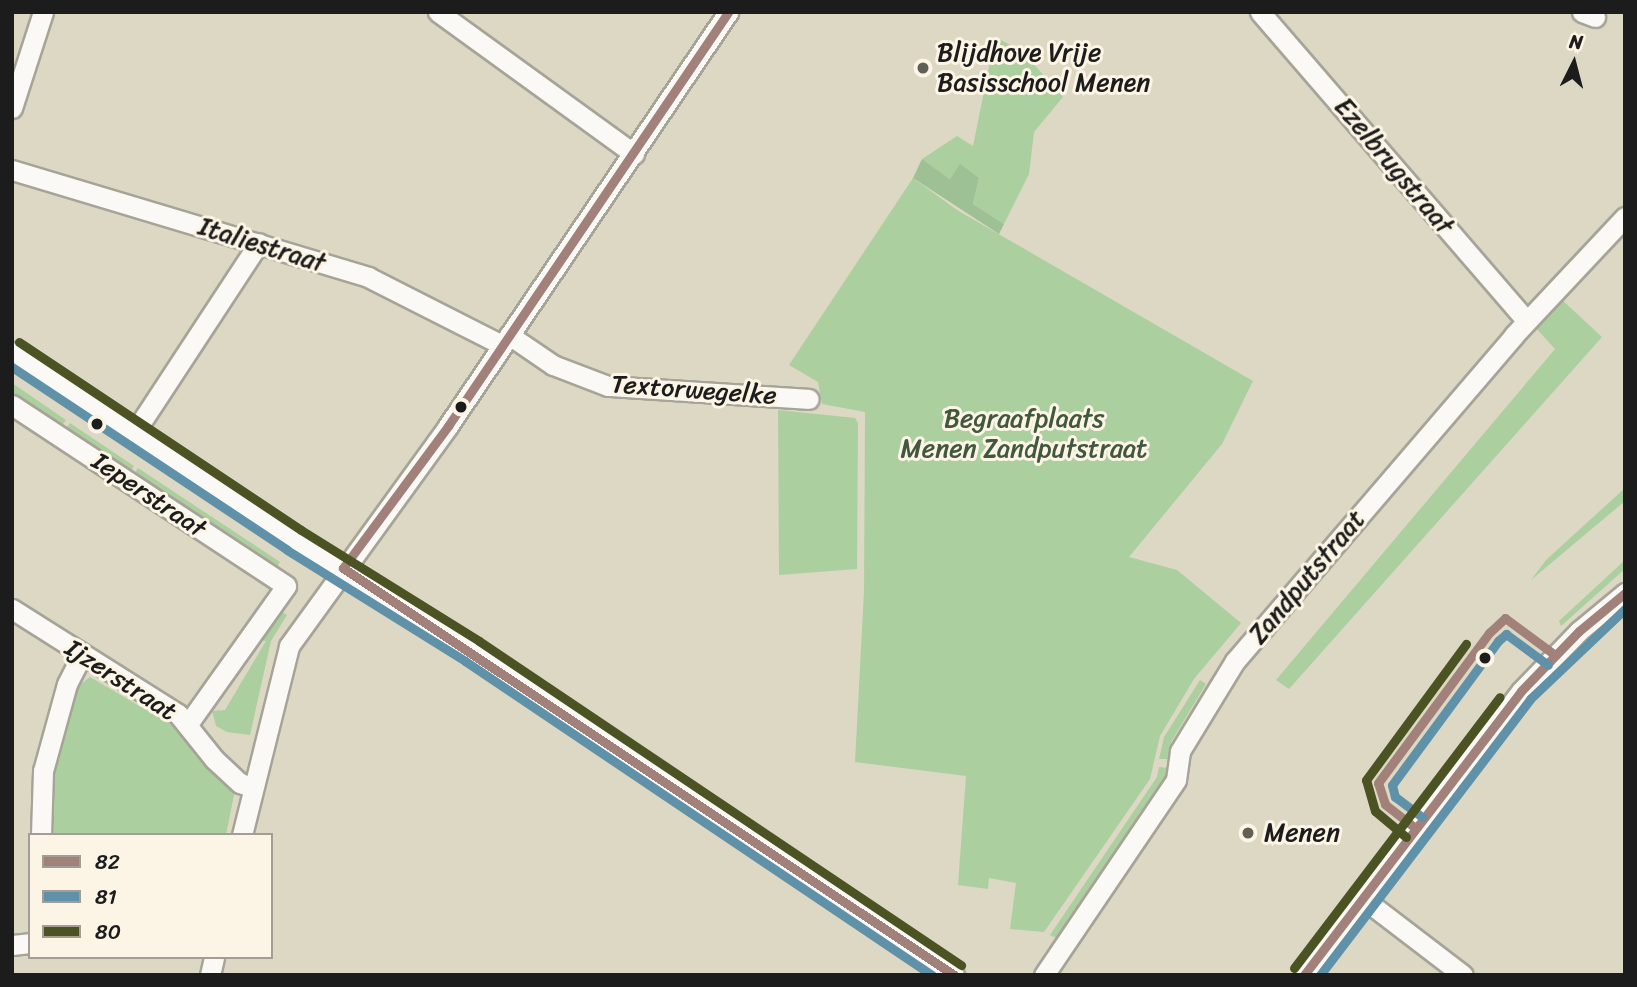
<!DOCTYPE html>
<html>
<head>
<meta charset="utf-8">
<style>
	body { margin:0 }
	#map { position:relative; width:1637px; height:987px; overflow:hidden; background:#dcd8c4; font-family:Sriracha,sans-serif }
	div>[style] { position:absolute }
	.green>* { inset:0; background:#accf9f }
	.forest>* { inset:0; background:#9ec095 }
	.roads { filter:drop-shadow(2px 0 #a6a497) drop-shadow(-2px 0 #a6a497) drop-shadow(0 2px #a6a497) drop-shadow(0 -2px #a6a497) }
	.minor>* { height:19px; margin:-9.5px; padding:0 9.5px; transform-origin:9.5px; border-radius:9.5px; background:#faf9f6 }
	.bus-1>* { height:9px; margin:-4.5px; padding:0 4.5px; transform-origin:4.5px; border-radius:4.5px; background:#a1817a }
	.bus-2>* { height:9px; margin:-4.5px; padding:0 4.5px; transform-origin:4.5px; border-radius:4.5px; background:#5f91a9 }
	.bus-3>* { height:9px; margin:-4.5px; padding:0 4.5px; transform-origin:4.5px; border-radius:4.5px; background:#4a5321 }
	.dots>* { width:19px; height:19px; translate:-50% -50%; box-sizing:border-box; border:4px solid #fcf5e5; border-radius:50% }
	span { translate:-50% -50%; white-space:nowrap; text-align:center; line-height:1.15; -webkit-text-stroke:6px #fcf5e5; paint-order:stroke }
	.poi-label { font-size:26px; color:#1c1c1c }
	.left { translate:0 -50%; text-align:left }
	.street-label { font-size:26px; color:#1c1c1c }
	.park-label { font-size:26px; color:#41583f }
	.frame { position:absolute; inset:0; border:14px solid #1c1c1c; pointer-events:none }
	.legend { position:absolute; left:28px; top:833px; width:245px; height:126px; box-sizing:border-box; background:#fcf5e5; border:2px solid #a29e95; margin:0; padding:9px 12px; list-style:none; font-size:21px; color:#1c1c1c }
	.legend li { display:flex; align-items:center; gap:14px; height:35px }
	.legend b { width:35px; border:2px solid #a29e95 }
	.north { position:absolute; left:1539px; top:28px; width:70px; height:70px; -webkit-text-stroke:5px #fcf5e5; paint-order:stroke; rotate:6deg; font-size:19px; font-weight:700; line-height:28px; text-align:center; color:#1c1c1c }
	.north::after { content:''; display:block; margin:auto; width:24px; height:32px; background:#1c1c1c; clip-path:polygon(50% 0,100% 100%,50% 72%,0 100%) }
</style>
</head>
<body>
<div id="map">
	<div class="green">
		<i style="clip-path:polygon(995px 37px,1022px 51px,1063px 97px,1034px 132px,1029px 174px,1004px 224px,973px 204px,979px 178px,960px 165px,950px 179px,922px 159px,957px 136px,973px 146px)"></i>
		<i style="clip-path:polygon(913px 178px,957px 210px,1253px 381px,1222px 444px,1129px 557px,1177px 570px,1241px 623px,1194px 679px,1160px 736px,1150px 779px,1044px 932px,1010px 929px,1016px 883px,989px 878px,988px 889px,958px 885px,966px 776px,855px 762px,864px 592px,865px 412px,822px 404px,818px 382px,789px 365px)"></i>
		<i style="clip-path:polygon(1561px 299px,1602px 337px,1289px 689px,1276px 680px,1555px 349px,1535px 327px)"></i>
		<i style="clip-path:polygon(12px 383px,66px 420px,59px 430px,12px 399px)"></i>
		<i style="clip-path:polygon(778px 410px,855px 418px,858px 423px,857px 569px,779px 575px)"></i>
		<i style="clip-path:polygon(70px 423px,134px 466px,128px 476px,63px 433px)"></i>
		<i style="clip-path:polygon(138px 468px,280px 562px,274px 572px,131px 478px)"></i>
		<i style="clip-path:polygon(1625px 488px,1625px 501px,1531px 580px,1546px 560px)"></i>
		<i style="clip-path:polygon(1625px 560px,1625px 569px,1561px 626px,1559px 621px)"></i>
		<i style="clip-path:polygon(276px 608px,287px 615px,271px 641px,250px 735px,227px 732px,216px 726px,212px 711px,225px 710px,266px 641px,254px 640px)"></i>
		<i style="clip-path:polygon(90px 677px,177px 728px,235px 790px,226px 835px,45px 835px,46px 800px,63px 725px,77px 687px)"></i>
		<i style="clip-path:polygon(1200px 680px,1206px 684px,1171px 742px,1168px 759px,1159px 759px,1164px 737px)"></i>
		<i style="clip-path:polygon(1159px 767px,1168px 768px,1161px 786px,1058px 939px,1050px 935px,1157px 777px)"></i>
	</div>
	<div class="forest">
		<i style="clip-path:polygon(922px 159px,950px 179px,960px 164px,979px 178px,973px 204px,1004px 224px,999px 234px,913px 178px)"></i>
	</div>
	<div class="roads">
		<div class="minor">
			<i style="left:438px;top:12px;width:242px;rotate:35.9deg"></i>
			<i style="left:1260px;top:12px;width:408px;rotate:49.2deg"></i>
			<i style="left:1582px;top:12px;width:14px;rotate:21deg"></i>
			<i style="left:12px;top:108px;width:101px;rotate:-72.1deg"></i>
			<i style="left:12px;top:170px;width:372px;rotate:16.7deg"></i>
			<i style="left:368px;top:277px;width:150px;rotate:26.9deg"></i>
			<i style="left:509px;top:335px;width:53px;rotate:34.3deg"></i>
			<i style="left:553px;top:365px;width:59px;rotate:20.9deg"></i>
			<i style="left:608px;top:386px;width:201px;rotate:3.7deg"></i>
			<i style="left:12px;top:352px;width:339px;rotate:33.7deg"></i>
			<i style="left:294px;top:540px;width:210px;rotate:31.9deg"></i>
			<i style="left:472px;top:651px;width:581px;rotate:33.91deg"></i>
			<i style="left:12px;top:405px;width:328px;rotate:33.4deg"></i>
			<i style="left:286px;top:586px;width:169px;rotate:125.4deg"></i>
			<i style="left:134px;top:433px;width:227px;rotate:-56.7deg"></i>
			<i style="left:12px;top:609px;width:196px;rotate:32.3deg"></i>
			<i style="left:178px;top:714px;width:58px;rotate:51.3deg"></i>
			<i style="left:214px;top:759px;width:35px;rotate:43deg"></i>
			<i style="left:240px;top:783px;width:12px;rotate:20deg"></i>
			<i style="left:41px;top:835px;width:64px;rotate:-88.2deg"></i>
			<i style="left:43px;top:771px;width:90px;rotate:-74.6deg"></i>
			<i style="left:67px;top:684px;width:33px;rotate:-63deg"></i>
			<i style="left:242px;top:835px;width:195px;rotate:-76deg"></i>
			<i style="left:289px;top:646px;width:271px;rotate:-54.1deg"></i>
			<i style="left:448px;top:426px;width:500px;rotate:-55.9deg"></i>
			<i style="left:1361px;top:897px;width:128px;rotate:37.4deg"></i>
			<i style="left:12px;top:945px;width:18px;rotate:-6deg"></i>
			<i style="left:210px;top:975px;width:18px;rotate:-77deg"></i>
			<i style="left:1044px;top:975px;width:235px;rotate:-55.9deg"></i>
			<i style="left:1176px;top:780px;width:29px;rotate:-82deg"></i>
			<i style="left:1180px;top:751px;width:105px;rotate:-58.6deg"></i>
			<i style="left:1235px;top:661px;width:429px;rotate:-49.4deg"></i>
			<i style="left:1514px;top:335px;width:162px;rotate:-46.8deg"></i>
			<i style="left:1304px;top:975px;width:357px;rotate:-52.6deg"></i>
			<i style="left:1521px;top:691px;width:83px;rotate:-46deg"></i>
			<i style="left:1579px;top:631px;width:60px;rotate:-39.6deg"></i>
		</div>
	</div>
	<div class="bus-1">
		<i style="left:343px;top:568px;width:734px;rotate:33.67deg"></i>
		<i style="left:343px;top:568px;width:177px;rotate:-53.5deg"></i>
		<i style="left:448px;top:426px;width:500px;rotate:-55.9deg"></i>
		<i style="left:1414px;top:827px;width:37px;rotate:-142deg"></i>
		<i style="left:1385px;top:804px;width:22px;rotate:-108deg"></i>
		<i style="left:1378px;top:783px;width:187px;rotate:-53.5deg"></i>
		<i style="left:1489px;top:633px;width:22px;rotate:-43deg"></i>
		<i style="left:1505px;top:618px;width:62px;rotate:36.5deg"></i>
		<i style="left:1304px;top:975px;width:357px;rotate:-52.6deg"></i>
		<i style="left:1521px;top:691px;width:83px;rotate:-46deg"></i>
		<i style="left:1579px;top:631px;width:60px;rotate:-39.6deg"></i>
	</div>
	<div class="bus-2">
		<i style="left:12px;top:367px;width:330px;rotate:33.6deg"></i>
		<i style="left:287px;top:550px;width:210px;rotate:31.9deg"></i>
		<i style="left:465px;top:661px;width:563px;rotate:33.92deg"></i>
		<i style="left:1422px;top:817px;width:34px;rotate:-143deg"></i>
		<i style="left:1395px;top:797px;width:12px;rotate:-104deg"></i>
		<i style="left:1392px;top:785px;width:179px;rotate:-53.6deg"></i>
		<i style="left:1498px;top:641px;width:11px;rotate:-41deg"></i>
		<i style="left:1506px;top:634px;width:52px;rotate:36.4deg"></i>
		<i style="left:1320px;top:975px;width:347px;rotate:-52.7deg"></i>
		<i style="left:1530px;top:699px;width:131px;rotate:-43.5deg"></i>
	</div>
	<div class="bus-3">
		<i style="left:19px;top:342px;width:339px;rotate:33.7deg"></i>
		<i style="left:301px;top:530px;width:210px;rotate:31.9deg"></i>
		<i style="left:479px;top:641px;width:581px;rotate:33.91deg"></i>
		<i style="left:1406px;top:837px;width:40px;rotate:-140deg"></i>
		<i style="left:1375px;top:811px;width:32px;rotate:-106deg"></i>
		<i style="left:1366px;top:780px;width:169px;rotate:-53.7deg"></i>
		<i style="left:1294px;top:968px;width:340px;rotate:-52.8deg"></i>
	</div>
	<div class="dots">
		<i style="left:923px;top:68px;background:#5f5e57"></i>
		<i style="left:461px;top:407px;background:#1c1c1c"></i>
		<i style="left:97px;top:424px;background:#1c1c1c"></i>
		<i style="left:1485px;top:658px;background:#1c1c1c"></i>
		<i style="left:1248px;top:833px;background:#5f5e57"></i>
	</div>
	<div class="poi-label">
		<span class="left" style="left:937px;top:68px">Blijdhove Vrije<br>Basisschool Menen</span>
		<span class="left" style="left:1264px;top:833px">Menen</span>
	</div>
	<div class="street-label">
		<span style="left:1394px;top:166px;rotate:50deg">Ezelbrugstraat</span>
		<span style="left:262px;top:245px;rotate:17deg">Italiestraat</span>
		<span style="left:694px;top:390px;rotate:4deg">Textorwegelke</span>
		<span style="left:149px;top:495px;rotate:34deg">Ieperstraat</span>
		<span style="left:1307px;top:577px;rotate:-50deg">Zandputstraat</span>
		<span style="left:121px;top:680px;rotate:33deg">Ijzerstraat</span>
	</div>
	<div class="park-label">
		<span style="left:1024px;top:434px">Begraafplaats<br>Menen Zandputstraat</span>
	</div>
	<div class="frame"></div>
	<ul class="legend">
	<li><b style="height:9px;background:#a1817a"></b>82</li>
	<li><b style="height:9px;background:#5f91a9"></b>81</li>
	<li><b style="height:9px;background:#4a5321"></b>80</li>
	</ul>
	<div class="north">N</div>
</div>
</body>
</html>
